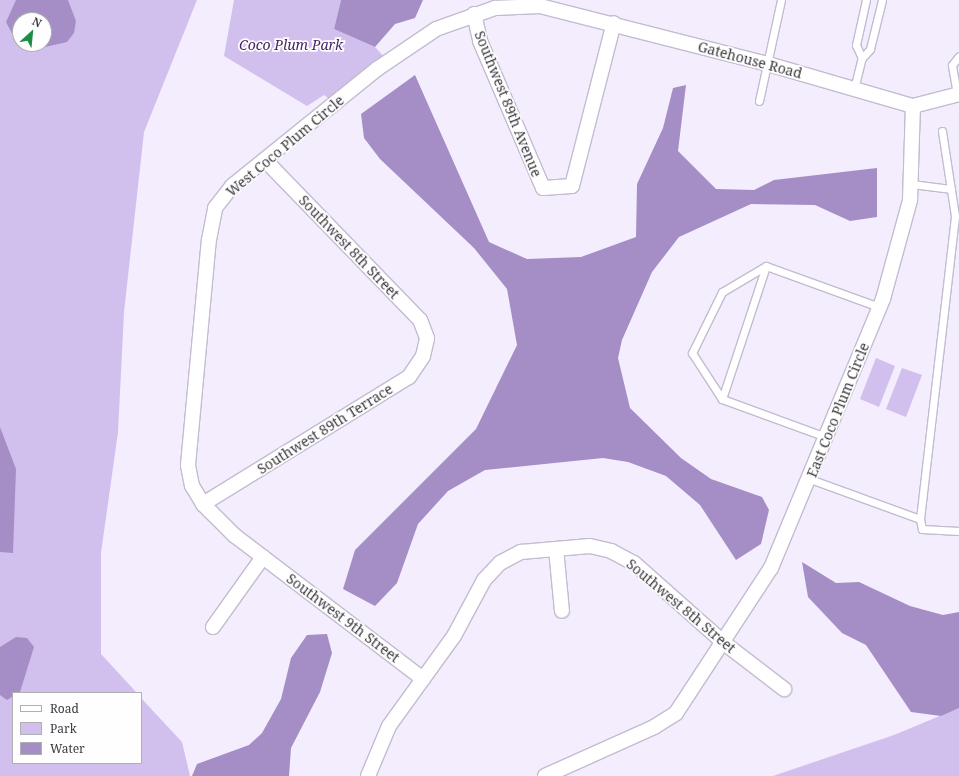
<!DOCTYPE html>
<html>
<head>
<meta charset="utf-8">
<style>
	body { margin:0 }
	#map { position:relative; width:959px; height:776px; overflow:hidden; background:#f3edfd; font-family:"Noto Serif",serif }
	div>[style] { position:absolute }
	.green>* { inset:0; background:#d1bfed }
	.water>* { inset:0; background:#a58ec6 }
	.roads { filter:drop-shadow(1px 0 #c3bccf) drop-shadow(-1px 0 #c3bccf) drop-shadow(0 1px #c3bccf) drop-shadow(0 -1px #c3bccf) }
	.service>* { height:7px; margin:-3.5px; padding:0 3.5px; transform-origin:3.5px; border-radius:3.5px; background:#fff }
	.minor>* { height:14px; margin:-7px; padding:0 7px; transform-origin:7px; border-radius:7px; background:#fff }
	span { translate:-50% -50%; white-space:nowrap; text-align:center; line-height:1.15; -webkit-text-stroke:3.5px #fefefe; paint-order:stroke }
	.park-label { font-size:14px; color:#442367; font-style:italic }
	.street-label { font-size:14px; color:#3c3940 }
	.legend { position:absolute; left:12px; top:692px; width:130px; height:72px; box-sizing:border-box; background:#fefefe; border:1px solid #b0afb2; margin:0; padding:5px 7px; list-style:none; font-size:12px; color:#3c3940 }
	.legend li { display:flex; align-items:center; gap:8px; height:20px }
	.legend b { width:20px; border:1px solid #b0afb2 }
	.north { position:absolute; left:12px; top:12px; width:40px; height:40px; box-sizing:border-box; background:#fefefe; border:1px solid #b0afb2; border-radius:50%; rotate:27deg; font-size:11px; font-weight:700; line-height:16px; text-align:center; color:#3c3940 }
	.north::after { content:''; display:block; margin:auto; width:14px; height:18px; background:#1b8d47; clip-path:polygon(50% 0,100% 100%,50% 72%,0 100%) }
</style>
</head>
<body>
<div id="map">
	<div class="green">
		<i style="clip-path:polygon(evenodd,0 0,197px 0,144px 132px,124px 312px,118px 432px,101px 553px,101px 654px,137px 693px,13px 693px,13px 763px,141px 763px,141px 698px,182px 742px,190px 776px,0 776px,0 0,20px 20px,44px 20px,44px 44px,20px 44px,20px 20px)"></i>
		<i style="clip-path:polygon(234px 0,341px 0,334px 29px,375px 47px,385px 58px,331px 100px,324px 95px,307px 106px,224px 56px)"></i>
		<i style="clip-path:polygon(876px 358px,895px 366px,879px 407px,860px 399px)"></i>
		<i style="clip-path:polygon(902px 368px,922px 375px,906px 417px,886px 409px)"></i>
		<i style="clip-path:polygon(959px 708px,959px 776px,773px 776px,894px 735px)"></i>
	</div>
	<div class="water">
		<i style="clip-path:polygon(16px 0,68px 0,76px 21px,74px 33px,67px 42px,45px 47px,33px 44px,44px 44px,44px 20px,20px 20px,20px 41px,15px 39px,6px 22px)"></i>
		<i style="clip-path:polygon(341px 0,423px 0,415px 18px,395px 24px,375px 47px,334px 29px)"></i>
		<i style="clip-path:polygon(415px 75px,489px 242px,527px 259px,581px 257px,636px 237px,637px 184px,663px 128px,673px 88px,686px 85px,678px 151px,716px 189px,754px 190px,774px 180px,877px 168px,877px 217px,850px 221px,815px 205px,751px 204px,679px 237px,652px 272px,622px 340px,618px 358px,630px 408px,681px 458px,711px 479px,762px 497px,769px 510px,761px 544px,736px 560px,700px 505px,666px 476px,628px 462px,603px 458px,485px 470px,448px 491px,418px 524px,397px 583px,375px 606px,343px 589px,355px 550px,476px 429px,517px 345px,507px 289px,474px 248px,380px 159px,364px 138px,361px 114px)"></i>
		<i style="clip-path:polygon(0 427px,16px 469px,13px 553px,0 552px)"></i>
		<i style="clip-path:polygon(802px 562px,836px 583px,859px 582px,910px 606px,943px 615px,959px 612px,959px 708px,941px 716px,911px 712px,866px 645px,842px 633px,808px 597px)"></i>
		<i style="clip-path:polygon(327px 634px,332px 653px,320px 692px,291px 748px,289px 776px,192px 776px,197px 764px,249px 745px,262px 733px,281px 699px,291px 658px,307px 635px)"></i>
		<i style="clip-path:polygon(16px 637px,27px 638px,34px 647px,20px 692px,7px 700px,0 695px,0 647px)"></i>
	</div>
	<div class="roads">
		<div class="service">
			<i style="left:862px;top:58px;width:14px;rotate:-115deg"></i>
			<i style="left:856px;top:45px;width:46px;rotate:-77.5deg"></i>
			<i style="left:854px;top:89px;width:32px;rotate:-76deg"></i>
			<i style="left:862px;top:58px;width:12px;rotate:-48deg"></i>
			<i style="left:870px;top:49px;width:50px;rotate:-76.2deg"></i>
			<i style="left:957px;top:94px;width:29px;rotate:-100deg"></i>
			<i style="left:952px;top:65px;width:11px;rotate:-52deg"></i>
			<i style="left:759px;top:101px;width:103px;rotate:-77.7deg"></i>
			<i style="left:911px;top:184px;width:40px;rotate:7.1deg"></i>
			<i style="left:722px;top:399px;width:140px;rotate:-71.7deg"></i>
			<i style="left:826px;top:437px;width:111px;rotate:-159.9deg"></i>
			<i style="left:722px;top:399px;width:55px;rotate:-123.1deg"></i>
			<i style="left:692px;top:353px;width:68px;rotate:-63.8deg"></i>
			<i style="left:722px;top:292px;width:51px;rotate:-30.6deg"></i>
			<i style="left:766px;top:266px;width:120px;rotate:19.9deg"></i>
			<i style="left:810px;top:479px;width:117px;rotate:20deg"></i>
			<i style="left:920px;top:519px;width:10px;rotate:79deg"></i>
			<i style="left:922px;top:529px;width:37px;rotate:3deg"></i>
			<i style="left:920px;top:519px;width:305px;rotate:-83.4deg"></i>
			<i style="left:955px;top:216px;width:86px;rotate:-98.7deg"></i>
		</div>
		<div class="minor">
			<i style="left:474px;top:14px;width:28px;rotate:77deg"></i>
			<i style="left:480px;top:41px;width:160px;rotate:66.8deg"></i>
			<i style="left:543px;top:188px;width:29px;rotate:-4deg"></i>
			<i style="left:572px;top:186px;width:168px;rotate:-75.6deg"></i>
			<i style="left:203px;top:504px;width:242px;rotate:-31.7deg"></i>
			<i style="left:409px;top:377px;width:25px;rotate:-56deg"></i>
			<i style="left:423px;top:356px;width:18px;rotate:-77deg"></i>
			<i style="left:427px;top:338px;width:19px;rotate:-111deg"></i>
			<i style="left:420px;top:320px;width:223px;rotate:-134.1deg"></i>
			<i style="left:556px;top:549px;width:62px;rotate:84.5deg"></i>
			<i style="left:213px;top:627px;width:86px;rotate:-54.5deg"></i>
			<i style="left:423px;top:679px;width:236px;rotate:-142.7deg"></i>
			<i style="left:235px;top:536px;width:45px;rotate:-135deg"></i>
			<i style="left:203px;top:504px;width:21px;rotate:-121deg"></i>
			<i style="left:192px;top:486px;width:21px;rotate:-101deg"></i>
			<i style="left:188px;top:465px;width:226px;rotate:-84.7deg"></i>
			<i style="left:209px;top:240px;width:33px;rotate:-79deg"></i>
			<i style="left:215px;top:208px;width:28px;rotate:-52deg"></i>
			<i style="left:232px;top:186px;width:186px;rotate:-38.9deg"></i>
			<i style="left:377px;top:69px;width:71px;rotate:-34.1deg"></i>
			<i style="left:436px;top:29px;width:63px;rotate:-19.6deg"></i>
			<i style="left:495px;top:8px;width:45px;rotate:-2.5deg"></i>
			<i style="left:540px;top:6px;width:235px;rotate:14.3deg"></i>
			<i style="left:768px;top:64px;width:151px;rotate:16.2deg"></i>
			<i style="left:913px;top:106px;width:48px;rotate:-14.6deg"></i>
			<i style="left:368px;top:776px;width:54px;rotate:-67.2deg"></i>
			<i style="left:389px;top:726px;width:111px;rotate:-54.2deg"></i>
			<i style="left:454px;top:636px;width:64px;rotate:-61.8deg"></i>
			<i style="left:484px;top:580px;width:23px;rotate:-47deg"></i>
			<i style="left:500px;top:563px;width:24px;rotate:-28deg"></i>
			<i style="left:521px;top:552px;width:69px;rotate:-5deg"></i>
			<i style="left:590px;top:546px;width:22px;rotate:13deg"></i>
			<i style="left:611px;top:551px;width:26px;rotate:28deg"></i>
			<i style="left:634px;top:563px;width:120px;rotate:41.6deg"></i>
			<i style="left:724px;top:643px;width:76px;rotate:37.5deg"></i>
			<i style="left:545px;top:776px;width:120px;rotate:-24.2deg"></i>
			<i style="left:654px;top:727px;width:26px;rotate:-32deg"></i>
			<i style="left:676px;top:713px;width:173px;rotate:-56.8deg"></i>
			<i style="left:771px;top:568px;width:291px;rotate:-67.4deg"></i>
			<i style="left:883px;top:299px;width:103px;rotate:-74.7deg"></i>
			<i style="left:910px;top:200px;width:94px;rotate:-88.2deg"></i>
		</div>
	</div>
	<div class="park-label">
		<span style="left:291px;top:45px">Coco Plum Park</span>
	</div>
	<div class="street-label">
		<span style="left:750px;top:60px;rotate:15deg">Gatehouse Road</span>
		<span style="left:508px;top:104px;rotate:68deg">Southwest 89th Avenue</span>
		<span style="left:285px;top:146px;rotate:-40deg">West Coco Plum Circle</span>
		<span style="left:349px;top:247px;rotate:46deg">Southwest 8th Street</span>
		<span style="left:838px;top:410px;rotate:-68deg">East Coco Plum Circle</span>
		<span style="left:325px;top:429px;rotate:-32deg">Southwest 89th Terrace</span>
		<span style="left:681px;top:606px;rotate:40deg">Southwest 8th Street</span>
		<span style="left:343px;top:618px;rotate:37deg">Southwest 9th Street</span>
	</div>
	<ul class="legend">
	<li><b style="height:5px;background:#fff"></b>Road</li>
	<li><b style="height:11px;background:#d1bfed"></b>Park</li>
	<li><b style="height:11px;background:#a58ec6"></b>Water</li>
	</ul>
	<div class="north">N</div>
</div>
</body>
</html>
